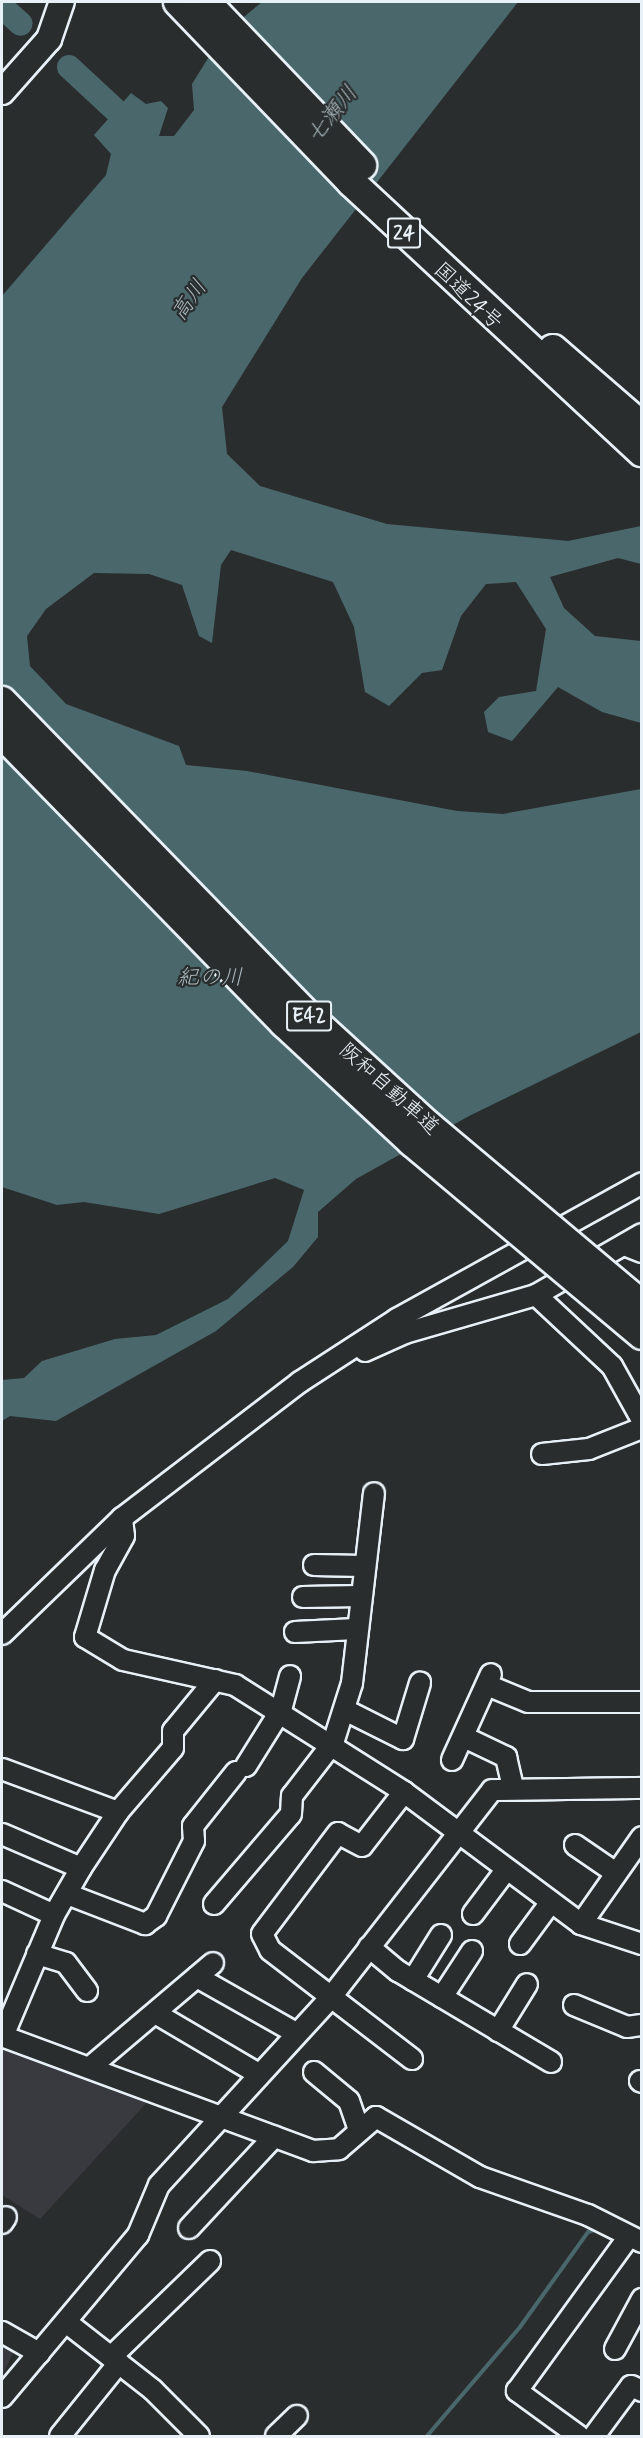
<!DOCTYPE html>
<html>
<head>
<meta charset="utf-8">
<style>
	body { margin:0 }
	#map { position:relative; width:643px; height:2438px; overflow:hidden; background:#2a2d2e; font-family:Mynerve,"Klee One",sans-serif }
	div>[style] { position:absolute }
	.built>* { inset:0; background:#383a40 }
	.water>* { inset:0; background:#4a686c }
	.stream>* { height:4px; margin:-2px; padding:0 2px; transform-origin:2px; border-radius:2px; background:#4a686c }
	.river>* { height:24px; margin:-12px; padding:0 12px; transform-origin:12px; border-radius:12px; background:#4a686c }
	.roads { filter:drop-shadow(2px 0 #e8f1f8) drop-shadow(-2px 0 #e8f1f8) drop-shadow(0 2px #e8f1f8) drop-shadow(0 -2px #e8f1f8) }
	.minor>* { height:20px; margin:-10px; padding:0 10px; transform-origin:10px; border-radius:10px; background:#2a2d2e }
	.major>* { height:24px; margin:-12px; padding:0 12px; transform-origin:12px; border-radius:12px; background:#2a2d2e }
	.highway>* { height:28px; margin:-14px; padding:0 14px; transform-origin:14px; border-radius:14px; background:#2a2d2e }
	.bridges { filter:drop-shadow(2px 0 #e8f1f8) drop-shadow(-2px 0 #e8f1f8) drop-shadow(0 2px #e8f1f8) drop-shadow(0 -2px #e8f1f8) }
	.highway-bridge>* { height:28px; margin:-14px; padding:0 14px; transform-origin:14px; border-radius:14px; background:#2a2d2e }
	span { translate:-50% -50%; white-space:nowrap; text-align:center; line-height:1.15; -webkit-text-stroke:4.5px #2a2d2e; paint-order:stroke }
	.shield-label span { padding:2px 4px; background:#2a2d2e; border:2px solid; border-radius:4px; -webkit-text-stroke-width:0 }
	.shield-label { font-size:20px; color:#e8f1f8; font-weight:700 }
	.street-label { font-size:21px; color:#e8f1f8 }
	.water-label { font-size:22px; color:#a9bac0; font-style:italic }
	.frame { position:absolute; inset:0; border:3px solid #e8f1f8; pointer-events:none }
</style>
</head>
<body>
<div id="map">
	<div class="built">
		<i style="clip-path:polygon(2px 2047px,150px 2099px,40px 2219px,2px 2195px)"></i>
		<i style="clip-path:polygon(2px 2340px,16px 2347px,2px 2376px)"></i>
	</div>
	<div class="water">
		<i style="clip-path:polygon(262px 2px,518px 2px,302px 278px,222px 407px,227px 454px,260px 486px,387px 524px,568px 541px,641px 526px,641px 564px,618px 558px,550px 577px,564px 608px,595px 636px,641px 641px,641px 723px,602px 712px,558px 687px,512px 741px,488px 732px,484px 712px,499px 697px,536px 691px,546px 629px,516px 582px,486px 584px,461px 616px,442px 670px,422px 673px,389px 706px,365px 692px,354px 627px,333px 582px,231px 550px,221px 565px,212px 643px,199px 636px,182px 585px,149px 574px,94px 573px,46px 609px,27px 636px,30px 666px,66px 704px,179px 746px,186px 765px,247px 771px,457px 811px,503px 814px,641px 789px,641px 1032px,469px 1116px,356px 1179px,318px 1212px,318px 1237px,293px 1267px,216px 1331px,56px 1421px,10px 1416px,2px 1421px,2px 1380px,24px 1378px,42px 1361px,115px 1339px,156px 1335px,228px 1299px,288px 1241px,304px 1190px,275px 1178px,159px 1214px,84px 1202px,57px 1205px,2px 1187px,2px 296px,106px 175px,111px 154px,94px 135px,131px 93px,146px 104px,161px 101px,168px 108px,159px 136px,174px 136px,194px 110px,192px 84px,223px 34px)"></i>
	</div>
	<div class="stream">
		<i style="left:427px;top:2436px;width:143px;rotate:-49.5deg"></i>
		<i style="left:520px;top:2327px;width:117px;rotate:-54.4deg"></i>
		<i style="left:588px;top:2232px;width:10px;rotate:-17deg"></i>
	</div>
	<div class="river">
		<i style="left:2px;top:7px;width:25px;rotate:42deg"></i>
		<i style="left:69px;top:67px;width:97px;rotate:42.9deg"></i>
	</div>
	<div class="roads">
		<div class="minor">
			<i style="left:624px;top:1245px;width:19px;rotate:21deg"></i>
			<i style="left:536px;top:1295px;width:104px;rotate:43.1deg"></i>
			<i style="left:612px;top:1366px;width:62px;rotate:60.9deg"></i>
			<i style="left:365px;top:1351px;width:44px;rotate:-24.2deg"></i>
			<i style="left:405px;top:1333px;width:136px;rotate:-16.2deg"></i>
			<i style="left:536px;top:1295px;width:122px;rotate:-29.9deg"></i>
			<i style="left:542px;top:1454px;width:47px;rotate:-6.1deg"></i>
			<i style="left:589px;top:1449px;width:57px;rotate:-21.6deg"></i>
			<i style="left:122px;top:1518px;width:18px;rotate:84deg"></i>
			<i style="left:124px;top:1536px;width:39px;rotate:119deg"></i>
			<i style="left:105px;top:1570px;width:70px;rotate:106.6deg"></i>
			<i style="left:85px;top:1637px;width:44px;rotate:31.2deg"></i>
			<i style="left:123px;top:1660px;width:115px;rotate:12.6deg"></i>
			<i style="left:235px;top:1685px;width:200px;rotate:32.3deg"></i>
			<i style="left:404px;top:1792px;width:221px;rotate:36.7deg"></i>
			<i style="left:581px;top:1924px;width:64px;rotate:18.2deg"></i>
			<i style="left:314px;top:1565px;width:49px;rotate:1.2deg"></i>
			<i style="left:303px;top:1597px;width:57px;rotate:-1deg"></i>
			<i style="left:295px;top:1632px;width:61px;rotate:-2.8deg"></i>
			<i style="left:2px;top:1634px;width:167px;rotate:-44deg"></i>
			<i style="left:122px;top:1518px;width:224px;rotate:-37.4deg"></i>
			<i style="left:300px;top:1382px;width:116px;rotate:-33deg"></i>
			<i style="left:397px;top:1319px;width:280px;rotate:-29deg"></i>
			<i style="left:487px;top:1685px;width:44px;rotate:22.5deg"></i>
			<i style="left:528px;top:1702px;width:114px"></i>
			<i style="left:345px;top:1710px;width:65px;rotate:26.6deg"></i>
			<i style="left:403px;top:1739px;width:59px;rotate:-73.1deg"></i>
			<i style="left:464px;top:1737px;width:47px;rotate:25.5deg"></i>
			<i style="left:506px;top:1757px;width:31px;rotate:77deg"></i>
			<i style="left:452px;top:1760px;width:94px;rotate:-65.6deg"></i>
			<i style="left:246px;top:1766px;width:66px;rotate:-58deg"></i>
			<i style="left:281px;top:1710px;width:35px;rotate:-75deg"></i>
			<i style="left:2px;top:1769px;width:124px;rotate:20.3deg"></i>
			<i style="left:404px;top:1792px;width:68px;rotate:127.9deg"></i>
			<i style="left:362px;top:1846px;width:27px;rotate:-152deg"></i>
			<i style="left:338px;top:1833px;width:126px;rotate:127deg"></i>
			<i style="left:262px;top:1934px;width:18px;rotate:63deg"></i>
			<i style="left:270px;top:1950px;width:179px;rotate:37.5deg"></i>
			<i style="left:2px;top:1834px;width:86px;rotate:23.3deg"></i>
			<i style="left:575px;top:1845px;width:50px;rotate:34.3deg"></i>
			<i style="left:2px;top:1891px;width:57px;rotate:24.8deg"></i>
			<i style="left:67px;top:1894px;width:84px;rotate:21deg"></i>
			<i style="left:145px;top:1924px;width:14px;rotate:-36deg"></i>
			<i style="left:156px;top:1916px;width:84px;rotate:-63.1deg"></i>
			<i style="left:194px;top:1841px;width:15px;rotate:-94deg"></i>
			<i style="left:193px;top:1826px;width:69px;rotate:-51.5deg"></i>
			<i style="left:214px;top:1904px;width:118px;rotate:-49.5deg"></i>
			<i style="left:291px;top:1814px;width:18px;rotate:-87deg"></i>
			<i style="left:292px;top:1796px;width:67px;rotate:-52.3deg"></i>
			<i style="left:333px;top:1743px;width:63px;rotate:-72.4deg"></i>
			<i style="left:352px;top:1683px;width:191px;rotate:-83.4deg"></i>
			<i style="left:473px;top:1914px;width:55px;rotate:-53.1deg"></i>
			<i style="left:581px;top:1924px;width:106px;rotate:-55deg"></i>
			<i style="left:520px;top:1944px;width:52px;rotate:-53.6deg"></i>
			<i style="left:369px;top:1947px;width:38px;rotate:40deg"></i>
			<i style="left:398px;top:1971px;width:178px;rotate:30.7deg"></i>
			<i style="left:37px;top:1954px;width:30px;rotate:17deg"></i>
			<i style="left:66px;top:1963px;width:35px;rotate:53deg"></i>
			<i style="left:197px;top:1977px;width:114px;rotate:29.5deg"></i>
			<i style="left:413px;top:1980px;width:53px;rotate:-58.1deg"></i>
			<i style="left:442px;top:1997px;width:55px;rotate:-56.9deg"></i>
			<i style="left:574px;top:2005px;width:57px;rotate:22.5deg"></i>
			<i style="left:627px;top:2027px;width:15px;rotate:-8deg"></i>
			<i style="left:155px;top:2013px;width:118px;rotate:30.5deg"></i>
			<i style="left:498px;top:2031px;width:55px;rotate:-58.3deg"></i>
			<i style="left:2px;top:2036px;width:332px;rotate:20.3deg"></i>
			<i style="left:313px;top:2151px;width:26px;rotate:-4deg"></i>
			<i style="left:339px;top:2149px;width:49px;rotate:-40.9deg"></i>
			<i style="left:376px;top:2117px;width:120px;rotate:30deg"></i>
			<i style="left:480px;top:2177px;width:114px;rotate:19.4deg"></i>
			<i style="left:588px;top:2215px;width:60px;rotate:26.6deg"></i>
			<i style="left:3px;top:2036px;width:131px;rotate:-67.1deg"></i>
			<i style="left:54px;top:1915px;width:54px;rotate:-60.1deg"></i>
			<i style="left:81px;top:1868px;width:67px;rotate:-56.5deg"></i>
			<i style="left:118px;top:1812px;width:84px;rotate:-49.3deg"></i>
			<i style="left:173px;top:1748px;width:17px;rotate:-90deg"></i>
			<i style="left:173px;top:1731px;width:66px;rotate:-50.5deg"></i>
			<i style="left:94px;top:2064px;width:156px;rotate:-40.3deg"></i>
			<i style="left:314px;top:2072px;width:45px;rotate:39.6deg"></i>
			<i style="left:349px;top:2101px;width:31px;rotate:71deg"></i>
			<i style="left:640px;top:2081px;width:2px;rotate:27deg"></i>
			<i style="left:2px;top:2223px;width:7px;rotate:-56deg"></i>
			<i style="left:189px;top:2228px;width:125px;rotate:-47deg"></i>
			<i style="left:66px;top:2322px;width:110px;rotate:38deg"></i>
			<i style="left:153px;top:2390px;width:65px;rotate:45deg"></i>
			<i style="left:2px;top:2332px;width:43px;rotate:29.6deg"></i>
			<i style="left:615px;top:2349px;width:57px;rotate:-61.6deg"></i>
			<i style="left:111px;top:2357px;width:138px;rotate:-44.1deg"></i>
			<i style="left:2px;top:2397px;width:212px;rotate:-50deg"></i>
			<i style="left:138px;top:2235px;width:54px;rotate:-67.2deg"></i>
			<i style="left:159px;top:2185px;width:255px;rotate:-47.5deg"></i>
			<i style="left:331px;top:1997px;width:262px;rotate:-52.1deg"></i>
			<i style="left:492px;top:1790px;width:150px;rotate:-0.8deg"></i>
			<i style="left:60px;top:2436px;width:94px;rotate:-51.1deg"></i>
			<i style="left:276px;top:2436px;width:29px;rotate:-44deg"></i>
			<i style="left:579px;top:2436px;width:77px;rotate:-144deg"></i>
			<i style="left:517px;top:2391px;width:191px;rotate:-54.1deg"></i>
			<i style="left:594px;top:2436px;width:62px;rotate:-53.5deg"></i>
			<i style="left:631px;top:2386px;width:12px;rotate:24deg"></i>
		</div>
		<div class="major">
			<i style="left:2px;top:92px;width:71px;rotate:-48.4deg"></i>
			<i style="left:49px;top:39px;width:39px;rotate:-71deg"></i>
		</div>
		<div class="highway">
			<i style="left:178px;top:2px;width:250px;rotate:46.1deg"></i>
			<i style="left:351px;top:182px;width:397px;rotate:42.9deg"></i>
			<i style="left:206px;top:2px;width:226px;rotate:46.3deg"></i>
			<i style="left:553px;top:349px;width:118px;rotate:40.9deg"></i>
		</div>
	</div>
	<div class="bridges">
		<div class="highway-bridge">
			<i style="left:2px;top:701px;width:432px;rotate:45.8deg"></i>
			<i style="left:303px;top:1011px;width:171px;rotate:42.4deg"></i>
			<i style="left:429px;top:1126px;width:278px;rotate:40deg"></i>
			<i style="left:2px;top:734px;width:404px;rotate:45.7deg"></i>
			<i style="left:284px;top:1023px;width:175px;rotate:42.9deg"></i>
			<i style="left:412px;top:1142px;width:300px;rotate:40deg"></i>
		</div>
	</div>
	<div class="shield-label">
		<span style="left:404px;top:233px">24</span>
		<span style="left:309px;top:1016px">E42</span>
	</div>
	<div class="street-label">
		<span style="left:468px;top:296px;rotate:44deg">国道24号</span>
		<span style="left:389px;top:1089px;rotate:42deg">阪和自動車道</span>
	</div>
	<div class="water-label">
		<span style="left:333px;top:115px;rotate:-51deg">七瀬川</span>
		<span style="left:190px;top:301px;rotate:-55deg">高川</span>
		<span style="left:210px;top:979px">紀の川</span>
	</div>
	<div class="frame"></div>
</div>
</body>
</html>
